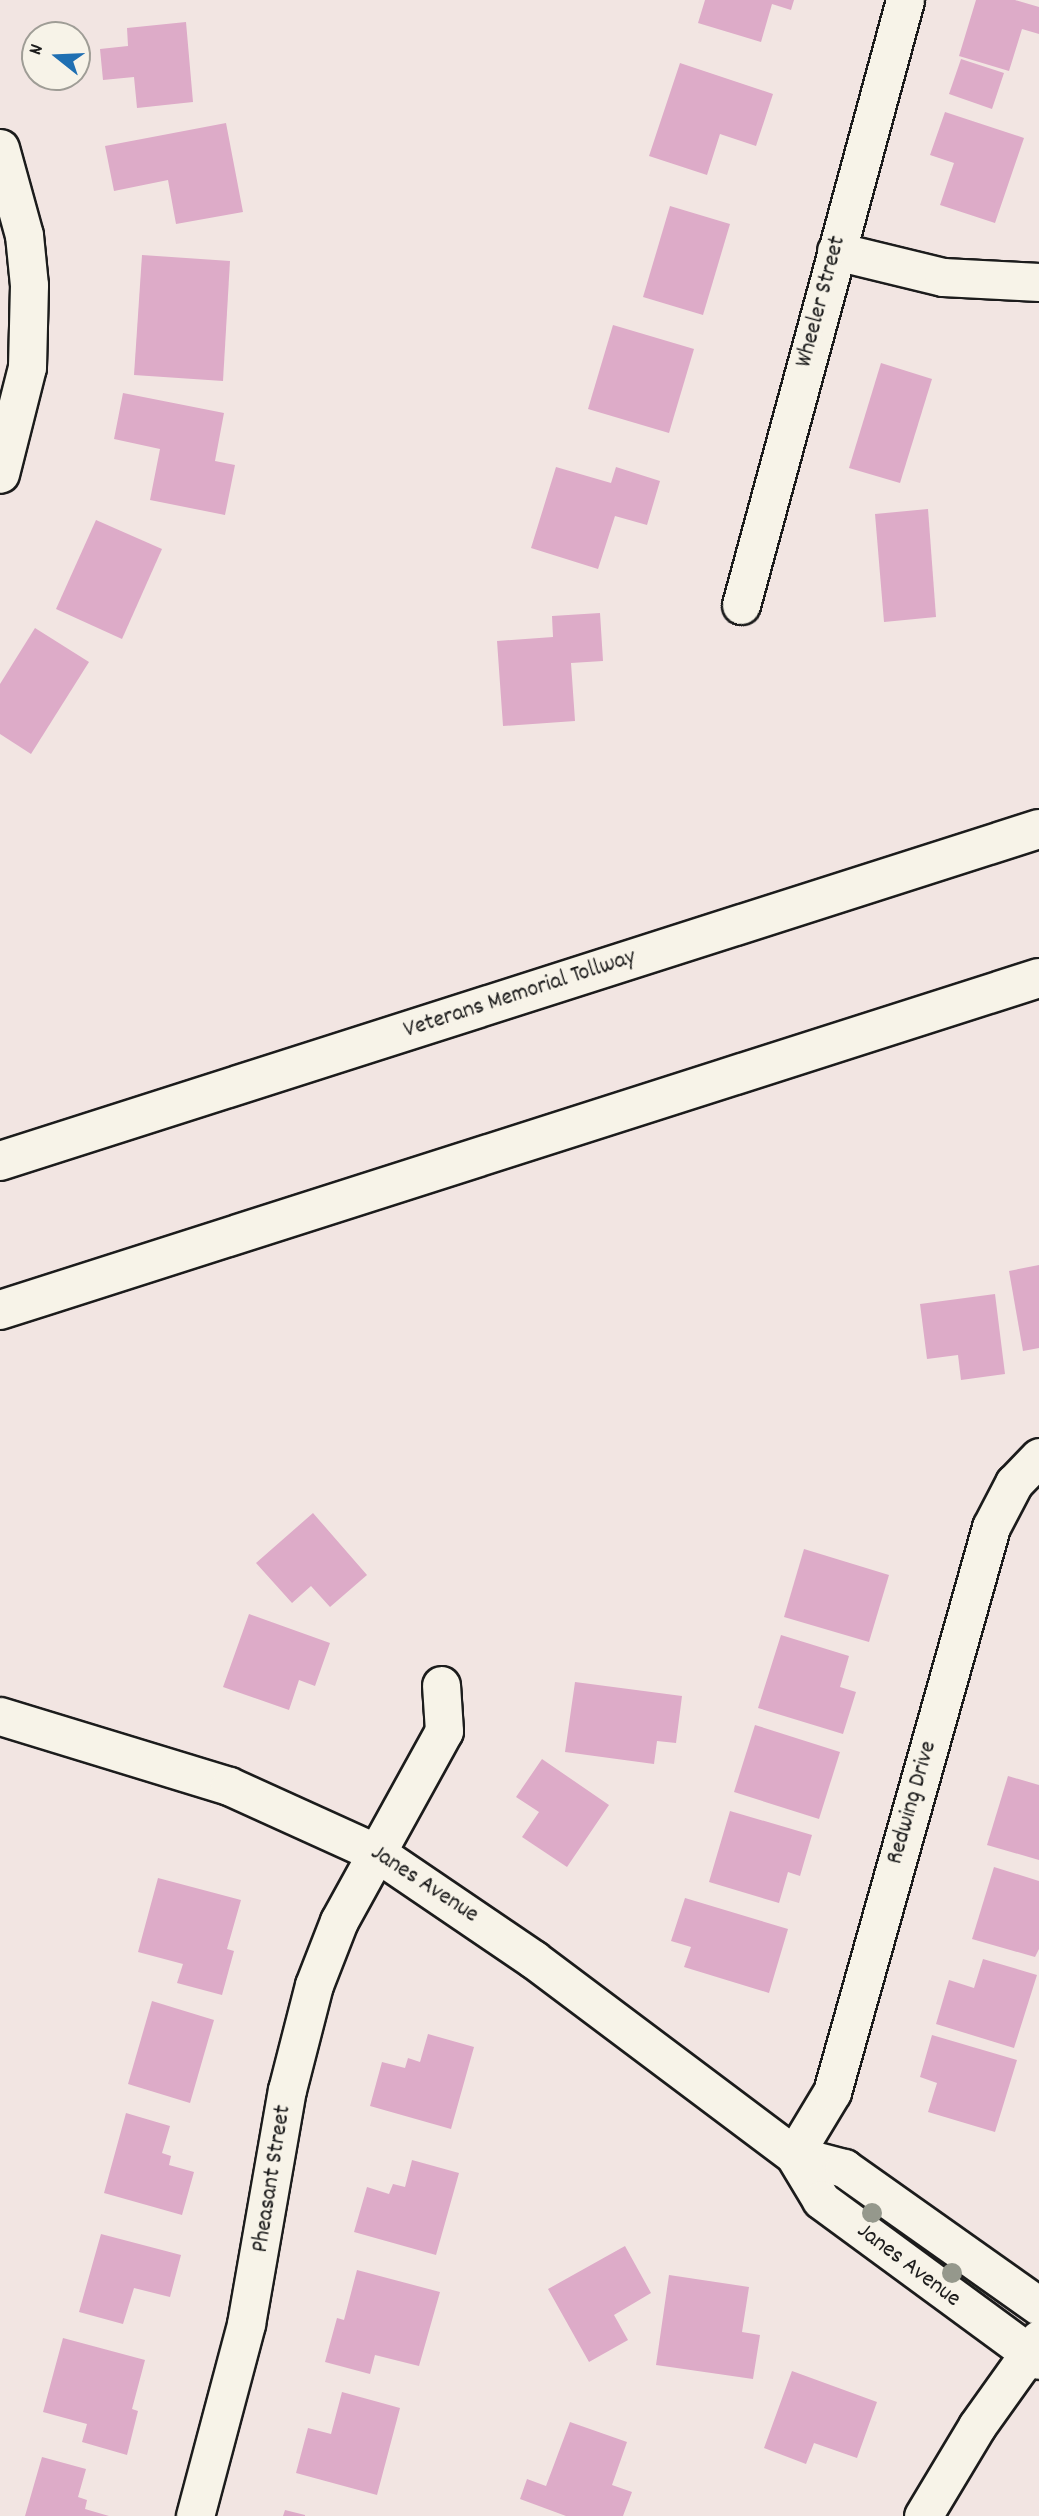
<!DOCTYPE html>
<html>
<head>
<meta charset="utf-8">
<style>
	body { margin:0 }
	#map { position:relative; width:1039px; height:2516px; overflow:hidden; background:#f2e5e2; font-family:Dekko,sans-serif }
	div>[style] { position:absolute }
	.green>* { inset:0; background:#b2e7a9 }
	.building>* { inset:0; background:#ddabc8 }
	.roads { filter:drop-shadow(2px 0 #1c1c1c) drop-shadow(-2px 0 #1c1c1c) drop-shadow(0 2px #1c1c1c) drop-shadow(0 -2px #1c1c1c) }
	.street>* { height:37px; margin:-18.5px; padding:0 18.5px; transform-origin:18.5px; border-radius:18.5px; background:#f7f3e8 }
	.highway>* { height:38px; margin:-19px; padding:0 19px; transform-origin:19px; border-radius:19px; background:#f7f3e8 }
	.trees>* { width:20px; height:20px; margin:-10px; border-radius:50%; background:#95988c }
	span { translate:-50% -50%; white-space:nowrap; text-align:center; line-height:1.15; -webkit-text-stroke:7px #f7f3e8; paint-order:stroke }
	.street-label { font-size:24px; color:#1c1c1c }
	.north { position:absolute; left:21px; top:21px; width:70px; height:70px; box-sizing:border-box; background:#f7f3e8; border:2px solid #9f9d96; border-radius:50%; rotate:288deg; font-size:19px; font-weight:700; line-height:28px; text-align:center; color:#1c1c1c }
	.north::after { content:''; display:block; margin:auto; width:24px; height:32px; background:#1f6fb2; clip-path:polygon(50% 0,100% 100%,50% 72%,0 100%) }
</style>
</head>
<body>
<div id="map">
	<div class="green">
		<i style="clip-path:polygon(838px 2182px,966px 2274px,987px 2298px,982px 2306px,833px 2189px)"></i>
	</div>
	<div class="building">
		<i style="clip-path:polygon(705px 0,794px 0,791px 10px,772px 4px,761px 42px,698px 23px)"></i>
		<i style="clip-path:polygon(976px 0,1015px 0,1039px 7px,1039px 34px,1022px 29px,1009px 71px,959px 56px)"></i>
		<i style="clip-path:polygon(186px 22px,193px 102px,137px 108px,134px 77px,103px 80px,100px 49px,128px 46px,127px 28px)"></i>
		<i style="clip-path:polygon(961px 59px,1004px 73px,992px 109px,949px 94px)"></i>
		<i style="clip-path:polygon(680px 63px,773px 94px,756px 146px,720px 134px,707px 175px,649px 156px)"></i>
		<i style="clip-path:polygon(945px 112px,1024px 138px,995px 223px,940px 205px,954px 163px,930px 155px)"></i>
		<i style="clip-path:polygon(226px 123px,243px 212px,176px 224px,168px 180px,114px 191px,105px 146px)"></i>
		<i style="clip-path:polygon(670px 206px,730px 224px,703px 315px,643px 297px)"></i>
		<i style="clip-path:polygon(142px 255px,230px 261px,223px 381px,134px 375px)"></i>
		<i style="clip-path:polygon(613px 325px,694px 349px,669px 433px,588px 409px)"></i>
		<i style="clip-path:polygon(881px 363px,932px 379px,900px 483px,849px 468px)"></i>
		<i style="clip-path:polygon(123px 393px,224px 413px,215px 461px,235px 465px,225px 515px,150px 500px,160px 449px,114px 439px)"></i>
		<i style="clip-path:polygon(556px 467px,611px 483px,616px 467px,660px 481px,647px 525px,615px 516px,598px 569px,531px 548px)"></i>
		<i style="clip-path:polygon(928px 509px,936px 617px,884px 622px,875px 514px)"></i>
		<i style="clip-path:polygon(96px 520px,162px 549px,122px 639px,56px 609px)"></i>
		<i style="clip-path:polygon(600px 613px,603px 661px,571px 663px,575px 721px,503px 726px,497px 641px,553px 637px,552px 616px)"></i>
		<i style="clip-path:polygon(35px 628px,89px 662px,31px 754px,0 734px,0 684px)"></i>
		<i style="clip-path:polygon(1039px 1265px,1039px 1348px,1023px 1351px,1009px 1271px)"></i>
		<i style="clip-path:polygon(995px 1294px,1005px 1374px,961px 1380px,958px 1355px,927px 1359px,920px 1304px)"></i>
		<i style="clip-path:polygon(313px 1513px,367px 1575px,330px 1607px,311px 1586px,292px 1603px,256px 1563px)"></i>
		<i style="clip-path:polygon(804px 1549px,889px 1575px,869px 1642px,784px 1617px)"></i>
		<i style="clip-path:polygon(249px 1614px,330px 1643px,315px 1686px,299px 1680px,289px 1710px,223px 1687px)"></i>
		<i style="clip-path:polygon(781px 1635px,849px 1656px,840px 1687px,856px 1692px,843px 1734px,758px 1708px)"></i>
		<i style="clip-path:polygon(575px 1682px,682px 1696px,676px 1743px,657px 1741px,654px 1764px,565px 1752px)"></i>
		<i style="clip-path:polygon(755px 1725px,840px 1752px,819px 1819px,734px 1792px)"></i>
		<i style="clip-path:polygon(542px 1759px,609px 1805px,567px 1867px,522px 1837px,539px 1812px,516px 1797px)"></i>
		<i style="clip-path:polygon(1008px 1776px,1039px 1785px,1039px 1860px,987px 1845px)"></i>
		<i style="clip-path:polygon(730px 1811px,812px 1835px,800px 1876px,788px 1872px,779px 1903px,709px 1882px)"></i>
		<i style="clip-path:polygon(994px 1867px,1039px 1881px,1039px 1949px,1035px 1957px,972px 1939px)"></i>
		<i style="clip-path:polygon(158px 1878px,241px 1900px,227px 1949px,234px 1951px,222px 1995px,177px 1983px,183px 1964px,138px 1952px)"></i>
		<i style="clip-path:polygon(685px 1898px,788px 1929px,769px 1993px,684px 1967px,691px 1947px,671px 1941px)"></i>
		<i style="clip-path:polygon(983px 1959px,1037px 1975px,1014px 2048px,936px 2024px,949px 1980px,974px 1988px)"></i>
		<i style="clip-path:polygon(152px 2001px,214px 2020px,190px 2103px,128px 2084px)"></i>
		<i style="clip-path:polygon(428px 2034px,474px 2047px,451px 2129px,370px 2106px,382px 2062px,405px 2068px,408px 2058px,420px 2062px)"></i>
		<i style="clip-path:polygon(932px 2035px,1017px 2060px,995px 2132px,928px 2112px,937px 2083px,920px 2077px)"></i>
		<i style="clip-path:polygon(126px 2113px,170px 2126px,162px 2153px,171px 2156px,169px 2165px,194px 2172px,182px 2215px,104px 2193px)"></i>
		<i style="clip-path:polygon(412px 2160px,459px 2173px,436px 2255px,354px 2232px,367px 2187px,389px 2194px,393px 2184px,405px 2187px)"></i>
		<i style="clip-path:polygon(101px 2234px,181px 2255px,170px 2297px,134px 2288px,123px 2324px,79px 2312px)"></i>
		<i style="clip-path:polygon(625px 2246px,651px 2293px,614px 2315px,628px 2340px,589px 2362px,548px 2289px)"></i>
		<i style="clip-path:polygon(357px 2270px,440px 2292px,419px 2366px,375px 2355px,370px 2374px,325px 2362px,337px 2318px,344px 2320px)"></i>
		<i style="clip-path:polygon(669px 2275px,749px 2287px,742px 2332px,760px 2335px,753px 2379px,656px 2365px)"></i>
		<i style="clip-path:polygon(63px 2338px,145px 2360px,132px 2409px,138px 2411px,127px 2455px,82px 2442px,87px 2424px,43px 2412px)"></i>
		<i style="clip-path:polygon(792px 2371px,877px 2402px,857px 2458px,814px 2443px,806px 2464px,764px 2448px)"></i>
		<i style="clip-path:polygon(342px 2392px,400px 2408px,377px 2495px,296px 2473px,308px 2428px,331px 2434px)"></i>
		<i style="clip-path:polygon(570px 2422px,627px 2442px,612px 2485px,632px 2492px,623px 2516px,566px 2516px,520px 2499px,527px 2479px,546px 2486px)"></i>
		<i style="clip-path:polygon(42px 2457px,86px 2469px,78px 2497px,87px 2500px,85px 2509px,109px 2516px,25px 2516px)"></i>
		<i style="clip-path:polygon(285px 2510px,305px 2515px,305px 2516px,283px 2516px)"></i>
	</div>
	<div class="roads">
		<div class="street">
			<i style="left:0;top:148px;width:90px;rotate:74.6deg"></i>
			<i style="left:24px;top:235px;width:50px;rotate:84.3deg"></i>
			<i style="left:29px;top:285px;width:82px;rotate:91.4deg"></i>
			<i style="left:27px;top:367px;width:110px;rotate:104.2deg"></i>
			<i style="left:836px;top:251px;width:110px;rotate:13.7deg"></i>
			<i style="left:943px;top:277px;width:96px;rotate:3deg"></i>
			<i style="left:741px;top:605px;width:627px;rotate:-74.83deg"></i>
			<i style="left:0;top:1716px;width:239px;rotate:17deg"></i>
			<i style="left:229px;top:1786px;width:162px;rotate:24.4deg"></i>
			<i style="left:377px;top:1853px;width:189px;rotate:34.2deg"></i>
			<i style="left:533px;top:1959px;width:326px;rotate:36.9deg"></i>
			<i style="left:794px;top:2155px;width:52px;rotate:14.6deg"></i>
			<i style="left:844px;top:2168px;width:239px;rotate:35.3deg"></i>
			<i style="left:794px;top:2155px;width:74px;rotate:-58.9deg"></i>
			<i style="left:832px;top:2092px;width:587px;rotate:-74.28deg"></i>
			<i style="left:991px;top:1527px;width:50px;rotate:-62.4deg"></i>
			<i style="left:1014px;top:1483px;width:36px;rotate:-46deg"></i>
			<i style="left:794px;top:2155px;width:52px;rotate:59deg"></i>
			<i style="left:821px;top:2200px;width:270px;rotate:36.3deg"></i>
			<i style="left:195px;top:2516px;width:199px;rotate:-75.1deg"></i>
			<i style="left:246px;top:2324px;width:238px;rotate:-80.1deg"></i>
			<i style="left:287px;top:2090px;width:108px;rotate:-75.6deg"></i>
			<i style="left:314px;top:1985px;width:69px;rotate:-68.7deg"></i>
			<i style="left:339px;top:1921px;width:217px;rotate:-61.1deg"></i>
			<i style="left:444px;top:1731px;width:46px;rotate:-93.7deg"></i>
			<i style="left:923px;top:2516px;width:105px;rotate:-59deg"></i>
			<i style="left:977px;top:2426px;width:107px;rotate:-54.5deg"></i>
		</div>
		<div class="highway">
			<i style="left:0;top:1161px;width:1091px;rotate:-17.72deg"></i>
			<i style="left:0;top:1310px;width:1091px;rotate:-17.72deg"></i>
		</div>
	</div>
	<div class="trees">
		<i style="left:872px;top:2213px"></i>
		<i style="left:952px;top:2273px"></i>
	</div>
	<div class="street-label">
		<span style="left:822px;top:302px;rotate:-75deg">Wheeler Street</span>
		<span style="left:520px;top:995px;rotate:-18deg">Veterans Memorial Tollway</span>
		<span style="left:913px;top:1803px;rotate:-74deg">Redwing Drive</span>
		<span style="left:424px;top:1885px;rotate:33deg">Janes Avenue</span>
		<span style="left:273px;top:2179px;rotate:-81deg">Pheasant Street</span>
		<span style="left:908px;top:2266px;rotate:37deg">Janes Avenue</span>
	</div>
	<div class="north">N</div>
</div>
</body>
</html>
